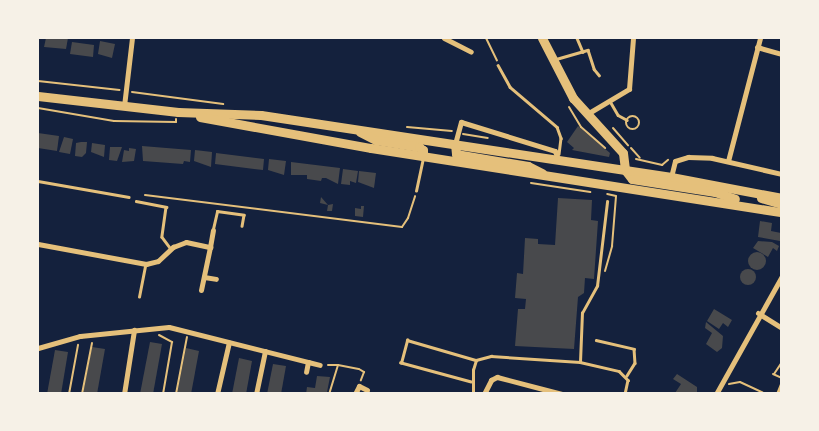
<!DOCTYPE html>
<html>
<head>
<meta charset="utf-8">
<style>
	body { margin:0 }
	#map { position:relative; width:819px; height:431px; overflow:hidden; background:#14213d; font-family:"Fira Sans",sans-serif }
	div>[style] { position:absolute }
	.building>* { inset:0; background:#48494c }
	.round { border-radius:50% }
	.path>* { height:2px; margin:-1px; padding:0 1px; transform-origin:1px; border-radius:1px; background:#e5c07b }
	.service>* { height:2.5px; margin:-1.25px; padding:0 1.25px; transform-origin:1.25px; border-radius:1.25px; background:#e5c07b }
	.service>.ring { margin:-1.25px; padding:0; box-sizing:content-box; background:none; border:2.5px solid #e5c07b; border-radius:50% }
	.minor>* { height:5px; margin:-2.5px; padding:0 2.5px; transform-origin:2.5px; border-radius:2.5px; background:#e5c07b }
	.primary>* { height:9px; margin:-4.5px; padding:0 4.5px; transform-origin:4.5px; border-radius:4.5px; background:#e5c07b }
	span { translate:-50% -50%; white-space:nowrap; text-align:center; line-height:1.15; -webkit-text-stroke:4px #f6f1e7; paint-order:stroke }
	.frame { position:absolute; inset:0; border:39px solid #f6f1e7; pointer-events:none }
</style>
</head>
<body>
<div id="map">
	<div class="building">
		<i style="clip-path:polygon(46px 38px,68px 38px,66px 49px,44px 47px)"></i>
		<i style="clip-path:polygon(100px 41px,115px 44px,112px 58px,98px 54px)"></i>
		<i style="clip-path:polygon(72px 42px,94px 45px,93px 57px,70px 54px)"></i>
		<i style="clip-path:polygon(578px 126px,610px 153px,609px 157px,572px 150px,574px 148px,567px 142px)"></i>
		<i style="clip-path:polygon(38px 133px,59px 136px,57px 151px,38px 148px)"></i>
		<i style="clip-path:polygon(64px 137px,73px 139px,70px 154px,59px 152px)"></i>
		<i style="clip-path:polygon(81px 142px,87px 142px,86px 153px,82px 157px,75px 156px,76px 143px)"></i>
		<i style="clip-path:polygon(92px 143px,105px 145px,104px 157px,91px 152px)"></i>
		<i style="clip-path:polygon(142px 146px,191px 150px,190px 162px,184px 161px,183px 164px,143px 161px)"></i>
		<i style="clip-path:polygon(110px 147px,122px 147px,117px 161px,109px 160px)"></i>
		<i style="clip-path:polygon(129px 148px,136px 149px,134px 161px,122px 162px,124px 150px,129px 151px)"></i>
		<i style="clip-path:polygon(195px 150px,212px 152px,211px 167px,194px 161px)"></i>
		<i style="clip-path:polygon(216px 153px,264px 159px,263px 170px,215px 164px)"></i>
		<i style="clip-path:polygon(269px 159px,286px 161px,284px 175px,268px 170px)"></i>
		<i style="clip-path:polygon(291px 162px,340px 168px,338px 184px,326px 178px,322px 178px,321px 181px,307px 179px,307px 175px,291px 175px)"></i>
		<i style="clip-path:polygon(343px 169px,358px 171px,356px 183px,350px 181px,350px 185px,341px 184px)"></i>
		<i style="clip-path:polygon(359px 171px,376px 173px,374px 188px,358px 182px)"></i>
		<i style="clip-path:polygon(321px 197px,328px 205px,333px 204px,332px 211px,327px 211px,328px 205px,320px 203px)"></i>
		<i style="clip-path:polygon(558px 198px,592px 200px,591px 220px,598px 221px,594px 279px,585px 278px,584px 293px,578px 297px,574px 349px,515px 346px,518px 309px,525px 309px,526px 299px,515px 298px,517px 273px,523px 274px,525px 238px,538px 239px,538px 244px,555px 245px)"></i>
		<i style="clip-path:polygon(361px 206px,364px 206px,363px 217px,355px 216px,355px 208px,361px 209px)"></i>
		<i style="clip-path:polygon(760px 221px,772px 223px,771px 231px,781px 233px,780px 241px,758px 237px)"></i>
		<i style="clip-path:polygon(758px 241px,772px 242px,779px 246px,777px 251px,773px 248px,768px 257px,753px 248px)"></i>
		<i class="round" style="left:748px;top:252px;width:18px;height:18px"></i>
		<i class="round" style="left:740px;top:269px;width:16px;height:16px"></i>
		<i style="clip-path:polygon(714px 309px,732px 320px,728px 327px,723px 323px,719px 329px,707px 321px)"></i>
		<i style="clip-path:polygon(706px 322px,723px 336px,722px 348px,717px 352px,706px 344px,712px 333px,705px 328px)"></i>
		<i style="clip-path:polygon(150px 342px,162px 344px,153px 394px,140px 394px)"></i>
		<i style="clip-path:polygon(92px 347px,105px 349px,97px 394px,83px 394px)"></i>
		<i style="clip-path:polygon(186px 348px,199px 351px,191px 394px,177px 394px)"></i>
		<i style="clip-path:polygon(55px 350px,68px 352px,61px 394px,47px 394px)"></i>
		<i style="clip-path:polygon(239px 358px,252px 361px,246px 394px,232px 394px)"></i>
		<i style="clip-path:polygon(273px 364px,286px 366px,281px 394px,267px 394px)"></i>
		<i style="clip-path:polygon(677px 374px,697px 387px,697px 392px,675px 393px,681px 384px,673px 379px)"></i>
		<i style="clip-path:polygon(317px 376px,330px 377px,327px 392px,306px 394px,307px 387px,315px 388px)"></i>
	</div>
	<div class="path">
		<i style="left:486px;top:38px;width:25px;rotate:64deg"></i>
		<i style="left:38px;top:81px;width:82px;rotate:6.3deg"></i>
		<i style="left:132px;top:92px;width:92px;rotate:7.5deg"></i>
		<i style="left:569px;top:107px;width:23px;rotate:59deg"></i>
		<i style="left:581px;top:127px;width:32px;rotate:41deg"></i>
		<i style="left:38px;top:108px;width:77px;rotate:9.7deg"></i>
		<i style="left:114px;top:121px;width:62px;rotate:0.9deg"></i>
		<i style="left:176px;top:122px;width:3px;rotate:-90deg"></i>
		<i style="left:407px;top:127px;width:45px;rotate:5.1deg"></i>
		<i style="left:613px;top:128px;width:23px;rotate:49deg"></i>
		<i style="left:463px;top:134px;width:25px;rotate:9deg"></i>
		<i style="left:631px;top:148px;width:13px;rotate:48deg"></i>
		<i style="left:636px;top:159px;width:27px;rotate:13deg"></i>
		<i style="left:662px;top:165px;width:8px;rotate:-40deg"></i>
		<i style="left:531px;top:183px;width:60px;rotate:8.7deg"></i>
		<i style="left:145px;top:195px;width:259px;rotate:7.1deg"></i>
		<i style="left:402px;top:227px;width:11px;rotate:-56deg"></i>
		<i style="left:408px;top:218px;width:23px;rotate:-72deg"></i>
		<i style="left:605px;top:271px;width:26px;rotate:-74deg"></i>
		<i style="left:612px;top:246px;width:50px;rotate:-85.4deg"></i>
		<i style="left:616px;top:196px;width:9px;rotate:-167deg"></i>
		<i style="left:159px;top:335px;width:15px;rotate:28deg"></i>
		<i style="left:172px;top:342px;width:53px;rotate:99.8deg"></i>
		<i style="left:328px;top:365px;width:10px"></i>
		<i style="left:338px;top:365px;width:30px;rotate:107deg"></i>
		<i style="left:338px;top:365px;width:21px;rotate:11deg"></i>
		<i style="left:359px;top:369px;width:6px;rotate:31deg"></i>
		<i style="left:364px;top:372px;width:9px;rotate:111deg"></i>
		<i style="left:773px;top:374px;width:10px;rotate:24deg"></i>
		<i style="left:774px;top:374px;width:14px;rotate:-56deg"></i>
		<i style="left:729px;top:384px;width:11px;rotate:-10deg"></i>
		<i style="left:740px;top:382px;width:29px;rotate:25deg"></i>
		<i style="left:69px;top:394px;width:50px;rotate:-79.6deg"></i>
		<i style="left:82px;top:394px;width:52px;rotate:-78.9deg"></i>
		<i style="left:176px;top:394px;width:58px;rotate:-79.1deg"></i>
	</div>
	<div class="service">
		<i style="left:577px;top:38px;width:15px;rotate:67deg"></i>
		<i style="left:556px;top:59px;width:33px;rotate:-16deg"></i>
		<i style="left:588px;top:50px;width:20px;rotate:72deg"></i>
		<i style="left:594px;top:69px;width:8px;rotate:50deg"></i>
		<i style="left:498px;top:65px;width:25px;rotate:61deg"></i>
		<i style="left:510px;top:87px;width:62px;rotate:40.4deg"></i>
		<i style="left:557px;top:127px;width:12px;rotate:70deg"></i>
		<i style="left:561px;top:138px;width:16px;rotate:97deg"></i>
		<i style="left:610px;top:101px;width:16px;rotate:60deg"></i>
		<i style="left:618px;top:115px;width:10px;rotate:29deg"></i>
		<i class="ring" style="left:626px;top:116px;width:11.5px;height:11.5px"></i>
		<i style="left:38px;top:181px;width:92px;rotate:10deg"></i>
		<i style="left:416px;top:191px;width:34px;rotate:-78deg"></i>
		<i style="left:136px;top:201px;width:31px;rotate:11deg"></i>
		<i style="left:166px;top:207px;width:30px;rotate:98deg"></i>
		<i style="left:162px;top:237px;width:15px;rotate:53deg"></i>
		<i style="left:213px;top:229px;width:18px;rotate:-77deg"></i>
		<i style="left:217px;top:211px;width:27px;rotate:8deg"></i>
		<i style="left:244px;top:215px;width:11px;rotate:100deg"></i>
		<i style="left:139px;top:297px;width:33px;rotate:-79deg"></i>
		<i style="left:596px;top:340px;width:39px;rotate:13deg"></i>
		<i style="left:634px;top:349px;width:14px;rotate:86deg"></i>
		<i style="left:635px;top:363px;width:15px;rotate:122deg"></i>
		<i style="left:580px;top:362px;width:49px;rotate:-87.7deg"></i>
		<i style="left:582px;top:313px;width:31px;rotate:-61deg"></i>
		<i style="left:597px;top:286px;width:85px;rotate:-83.2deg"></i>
		<i style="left:471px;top:382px;width:73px;rotate:-164.8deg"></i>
		<i style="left:401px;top:363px;width:24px;rotate:-75deg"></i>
		<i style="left:407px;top:340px;width:72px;rotate:16.2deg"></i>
		<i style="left:473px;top:394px;width:24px;rotate:-90deg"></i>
		<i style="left:473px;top:370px;width:10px;rotate:-73deg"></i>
		<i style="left:476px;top:360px;width:16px;rotate:-15deg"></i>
		<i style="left:491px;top:356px;width:89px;rotate:3.9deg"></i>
		<i style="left:580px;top:362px;width:40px;rotate:13deg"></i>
		<i style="left:619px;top:371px;width:13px;rotate:45deg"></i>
		<i style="left:628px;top:380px;width:14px;rotate:102deg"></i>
	</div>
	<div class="minor">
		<i style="left:444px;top:38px;width:30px;rotate:27deg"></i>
		<i style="left:757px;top:47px;width:26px;rotate:16deg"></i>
		<i style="left:124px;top:106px;width:68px;rotate:-83.3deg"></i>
		<i style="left:587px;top:114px;width:49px;rotate:-30.8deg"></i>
		<i style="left:629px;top:89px;width:51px;rotate:-85.5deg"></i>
		<i style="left:455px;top:144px;width:23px;rotate:-75deg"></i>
		<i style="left:461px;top:122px;width:98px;rotate:17.1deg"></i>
		<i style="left:555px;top:151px;width:9px;rotate:72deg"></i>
		<i style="left:728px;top:161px;width:127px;rotate:-75.4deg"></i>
		<i style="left:671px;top:177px;width:16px;rotate:-76deg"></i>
		<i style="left:675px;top:161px;width:14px;rotate:-17deg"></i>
		<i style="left:688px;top:157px;width:24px;rotate:2deg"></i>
		<i style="left:712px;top:158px;width:72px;rotate:12.9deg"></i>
		<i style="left:38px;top:244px;width:110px;rotate:10.5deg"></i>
		<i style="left:146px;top:264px;width:12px;rotate:-14deg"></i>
		<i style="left:158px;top:261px;width:21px;rotate:-43deg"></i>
		<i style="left:173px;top:247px;width:14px;rotate:-21deg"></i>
		<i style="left:186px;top:242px;width:25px;rotate:12deg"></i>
		<i style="left:210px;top:247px;width:44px;rotate:101.8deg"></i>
		<i style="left:210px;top:247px;width:17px;rotate:-80deg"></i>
		<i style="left:204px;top:277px;width:12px;rotate:9deg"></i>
		<i style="left:758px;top:313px;width:28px;rotate:32deg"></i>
		<i style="left:38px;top:348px;width:44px;rotate:-15.9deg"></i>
		<i style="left:80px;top:336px;width:89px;rotate:-5.8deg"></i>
		<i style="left:169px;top:327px;width:143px;rotate:14.1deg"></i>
		<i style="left:308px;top:362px;width:10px;rotate:101deg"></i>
		<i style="left:308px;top:362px;width:12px;rotate:14deg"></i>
		<i style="left:124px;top:394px;width:65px;rotate:-81.1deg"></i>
		<i style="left:217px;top:394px;width:53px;rotate:-77deg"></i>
		<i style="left:256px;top:394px;width:44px;rotate:-78.2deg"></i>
		<i style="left:355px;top:394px;width:9px;rotate:-63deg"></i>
		<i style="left:359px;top:386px;width:9px;rotate:27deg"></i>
		<i style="left:484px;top:394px;width:16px;rotate:-63deg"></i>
		<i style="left:491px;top:380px;width:7px;rotate:-27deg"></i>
		<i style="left:497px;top:377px;width:67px;rotate:14.7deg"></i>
		<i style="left:716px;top:394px;width:135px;rotate:-60.8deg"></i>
		<i style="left:778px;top:394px;width:11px;rotate:-68deg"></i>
	</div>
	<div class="primary">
		<i style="left:542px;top:38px;width:68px;rotate:62.7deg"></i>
		<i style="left:573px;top:98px;width:74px;rotate:47.7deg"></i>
		<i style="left:623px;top:153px;width:17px;rotate:83deg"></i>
		<i style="left:38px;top:96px;width:141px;rotate:6.5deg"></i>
		<i style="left:178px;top:112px;width:83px;rotate:2.1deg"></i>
		<i style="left:261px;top:115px;width:415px;rotate:8.6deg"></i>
		<i style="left:671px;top:177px;width:113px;rotate:10.7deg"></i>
		<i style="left:200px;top:117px;width:174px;rotate:10.3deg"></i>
		<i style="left:371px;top:148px;width:416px;rotate:8.9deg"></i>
		<i style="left:360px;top:132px;width:18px;rotate:27deg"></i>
		<i style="left:376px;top:140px;width:44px;rotate:9.2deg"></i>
		<i style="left:419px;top:147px;width:5px;rotate:37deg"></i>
		<i style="left:423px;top:150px;width:6px;rotate:90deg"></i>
		<i style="left:455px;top:144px;width:10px;rotate:84deg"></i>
		<i style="left:456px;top:154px;width:73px;rotate:9.5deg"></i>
		<i style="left:528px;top:166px;width:16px;rotate:27deg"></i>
		<i style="left:625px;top:170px;width:11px;rotate:52deg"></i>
		<i style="left:632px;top:179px;width:84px;rotate:8.9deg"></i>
		<i style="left:715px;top:192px;width:21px;rotate:19deg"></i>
		<i style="left:761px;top:198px;width:22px;rotate:16deg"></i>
	</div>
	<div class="frame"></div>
</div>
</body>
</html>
